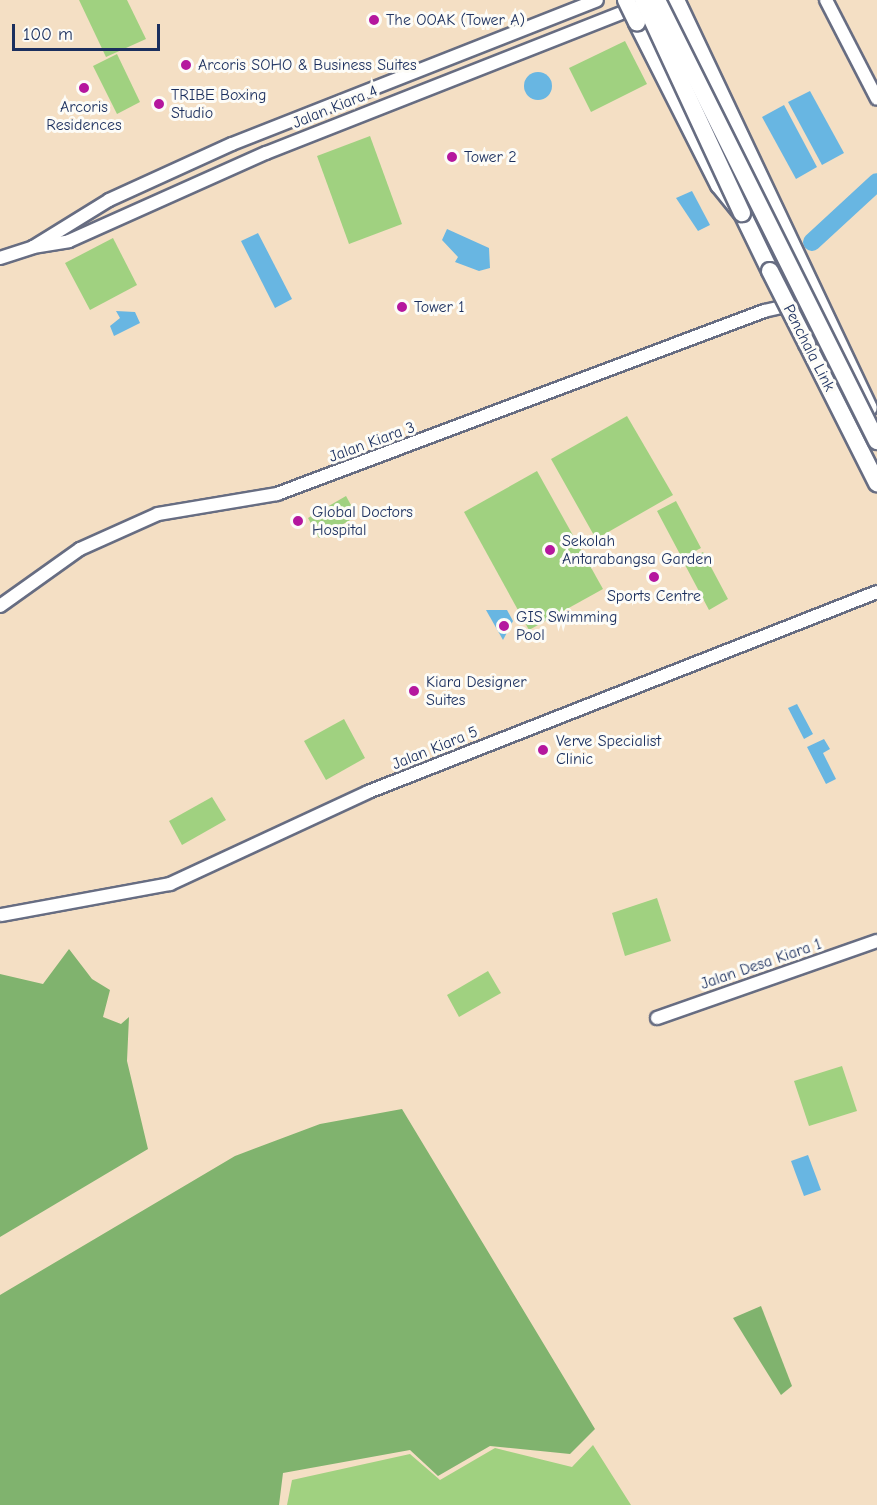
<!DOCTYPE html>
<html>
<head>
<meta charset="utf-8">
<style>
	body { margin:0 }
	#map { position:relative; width:877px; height:1505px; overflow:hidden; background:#f4dfc4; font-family:"Comic Neue",sans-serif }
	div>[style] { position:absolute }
	.green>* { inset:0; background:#a0d180 }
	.forest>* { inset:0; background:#80b36e }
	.water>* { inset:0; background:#68b6e2 }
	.round { border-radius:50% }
	.river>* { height:18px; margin:-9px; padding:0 9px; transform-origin:9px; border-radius:9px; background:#68b6e2 }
	.roads { filter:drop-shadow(2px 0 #676d82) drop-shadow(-2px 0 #676d82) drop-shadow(0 2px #676d82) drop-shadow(0 -2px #676d82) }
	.minor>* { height:12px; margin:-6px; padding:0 6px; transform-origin:6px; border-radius:6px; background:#fff }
	.highway>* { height:16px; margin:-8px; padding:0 8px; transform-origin:8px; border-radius:8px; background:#fff }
	.bridges { filter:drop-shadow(2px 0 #676d82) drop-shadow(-2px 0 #676d82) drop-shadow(0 2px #676d82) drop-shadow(0 -2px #676d82) }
	.highway-bridge>* { height:16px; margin:-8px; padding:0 8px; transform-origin:8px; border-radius:8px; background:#fff }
	.dots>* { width:16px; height:16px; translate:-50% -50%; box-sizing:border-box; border:3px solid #fdfcf7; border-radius:50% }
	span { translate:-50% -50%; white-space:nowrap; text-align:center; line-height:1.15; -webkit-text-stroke:6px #fdfcf7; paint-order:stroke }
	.poi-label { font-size:16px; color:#1b2f5e }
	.left { translate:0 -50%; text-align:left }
	.street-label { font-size:16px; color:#1b2f5e }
	.scale { position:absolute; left:12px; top:24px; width:148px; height:27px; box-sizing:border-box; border:3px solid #1b2f5e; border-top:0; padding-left:8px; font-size:18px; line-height:21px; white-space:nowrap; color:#1b2f5e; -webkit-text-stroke:4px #fdfcf7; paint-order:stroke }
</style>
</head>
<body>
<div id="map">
	<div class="green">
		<i style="clip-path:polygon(79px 0,127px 0,146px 39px,106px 57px)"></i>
		<i style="clip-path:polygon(625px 41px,647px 84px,591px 112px,569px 68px)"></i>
		<i style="clip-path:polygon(117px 54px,140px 102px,117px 114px,93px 66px)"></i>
		<i style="clip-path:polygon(370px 136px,402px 224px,349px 244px,317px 156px)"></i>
		<i style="clip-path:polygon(113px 238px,137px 285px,90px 310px,65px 263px)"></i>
		<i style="clip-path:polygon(627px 416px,673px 495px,596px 539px,551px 459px)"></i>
		<i style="clip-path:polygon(537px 471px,603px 589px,529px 630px,464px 512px)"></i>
		<i style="clip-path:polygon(346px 496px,357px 516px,319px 538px,308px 518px)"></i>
		<i style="clip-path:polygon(676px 501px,701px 548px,682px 558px,657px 511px)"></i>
		<i style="clip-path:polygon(703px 552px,728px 599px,709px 610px,684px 563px)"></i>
		<i style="clip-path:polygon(344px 719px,365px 758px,326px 780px,304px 741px)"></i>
		<i style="clip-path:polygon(212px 797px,226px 820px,182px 845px,169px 821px)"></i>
		<i style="clip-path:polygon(657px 898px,671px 941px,625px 956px,612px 913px)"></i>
		<i style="clip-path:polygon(488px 971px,501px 993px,459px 1017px,447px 995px)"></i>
		<i style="clip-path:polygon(842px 1066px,857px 1111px,809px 1126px,794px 1081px)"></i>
		<i style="clip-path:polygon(593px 1445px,631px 1505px,287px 1505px,292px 1480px,410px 1454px,440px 1480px,495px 1448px,572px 1467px)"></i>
	</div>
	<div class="forest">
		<i style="clip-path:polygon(69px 949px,92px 979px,110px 990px,103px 1017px,121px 1024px,129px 1017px,127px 1061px,148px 1149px,0 1237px,0 974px,43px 984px)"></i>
		<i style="clip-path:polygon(402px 1109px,595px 1429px,570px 1454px,490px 1446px,438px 1476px,410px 1450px,283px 1473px,279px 1505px,0 1505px,0 1295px,235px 1156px,320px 1124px)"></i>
		<i style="clip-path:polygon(761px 1306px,792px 1386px,781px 1395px,733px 1318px)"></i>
	</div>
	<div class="water">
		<i class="round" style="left:524px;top:72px;width:28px;height:28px"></i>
		<i style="clip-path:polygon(810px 91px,844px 153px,822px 165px,788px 102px)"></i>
		<i style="clip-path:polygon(784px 105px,817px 167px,796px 179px,762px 117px)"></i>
		<i style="clip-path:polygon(692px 191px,710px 225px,698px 231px,676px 198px)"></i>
		<i style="clip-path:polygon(447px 229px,489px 248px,490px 268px,479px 271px,455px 262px,458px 257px,442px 240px)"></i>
		<i style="clip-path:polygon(258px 233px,292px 299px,275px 308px,241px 241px)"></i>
		<i style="clip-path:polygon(116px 311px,135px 312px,140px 323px,114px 336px,110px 326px,120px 318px)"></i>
		<i style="clip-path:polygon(486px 610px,507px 610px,513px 621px,503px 640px)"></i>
		<i style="clip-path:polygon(797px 704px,813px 734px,804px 739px,788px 708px)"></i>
		<i style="clip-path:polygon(824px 739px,830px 749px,823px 753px,836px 779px,826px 784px,807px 747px)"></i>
		<i style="clip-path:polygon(808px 1155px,821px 1190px,804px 1196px,791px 1161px)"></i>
	</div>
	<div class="river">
		<i style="left:812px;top:242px;width:88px;rotate:-42.7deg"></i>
	</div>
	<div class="roads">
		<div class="minor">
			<i style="left:826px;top:0;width:111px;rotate:62.7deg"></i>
			<i style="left:33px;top:247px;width:36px;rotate:-9deg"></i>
			<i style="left:69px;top:241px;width:216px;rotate:-24.1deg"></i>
			<i style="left:266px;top:153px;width:398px;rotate:-21.5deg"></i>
			<i style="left:0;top:258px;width:35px;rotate:-18deg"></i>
			<i style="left:33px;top:247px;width:89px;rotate:-31.7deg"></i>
			<i style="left:109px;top:200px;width:135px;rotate:-24.5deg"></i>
			<i style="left:232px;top:144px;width:392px;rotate:-21.5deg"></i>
			<i style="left:0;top:606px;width:98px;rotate:-35.5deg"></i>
			<i style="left:80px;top:549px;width:85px;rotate:-24.2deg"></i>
			<i style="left:158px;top:514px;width:121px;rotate:-9.5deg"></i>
			<i style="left:277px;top:494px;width:520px;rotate:-20.59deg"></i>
			<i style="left:764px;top:311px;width:41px;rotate:-12.7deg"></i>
			<i style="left:1px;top:915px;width:172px;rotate:-10.4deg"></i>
			<i style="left:170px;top:884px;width:218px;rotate:-24.9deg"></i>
			<i style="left:368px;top:792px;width:547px;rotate:-21.45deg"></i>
			<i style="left:657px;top:1018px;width:233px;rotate:-19.3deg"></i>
		</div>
		<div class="highway">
			<i style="left:676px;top:0;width:451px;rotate:64.7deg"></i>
			<i style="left:637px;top:23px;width:182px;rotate:63.2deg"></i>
			<i style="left:719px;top:185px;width:36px;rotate:51deg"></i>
			<i style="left:742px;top:213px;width:64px;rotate:64.2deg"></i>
			<i style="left:807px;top:344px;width:156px;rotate:63.3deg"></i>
		</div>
	</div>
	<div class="bridges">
		<div class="highway-bridge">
			<i style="left:626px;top:0;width:25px;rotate:64deg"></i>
			<i style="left:643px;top:0;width:235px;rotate:65.1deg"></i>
			<i style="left:657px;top:0;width:493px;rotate:63.5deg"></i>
			<i style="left:770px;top:271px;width:82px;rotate:63.1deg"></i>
		</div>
	</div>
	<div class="dots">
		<i style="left:374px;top:20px;background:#b5179e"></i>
		<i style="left:186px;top:65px;background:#b5179e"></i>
		<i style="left:84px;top:88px;background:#b5179e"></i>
		<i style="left:159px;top:104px;background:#b5179e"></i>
		<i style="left:452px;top:157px;background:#b5179e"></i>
		<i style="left:402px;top:307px;background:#b5179e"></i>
		<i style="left:298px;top:521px;background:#b5179e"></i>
		<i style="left:550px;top:550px;background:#b5179e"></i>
		<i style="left:654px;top:577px;background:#b5179e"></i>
		<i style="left:504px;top:626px;background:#b5179e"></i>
		<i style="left:414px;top:691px;background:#b5179e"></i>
		<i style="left:543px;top:750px;background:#b5179e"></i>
	</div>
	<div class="poi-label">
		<span class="left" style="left:386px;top:20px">The OOAK (Tower A)</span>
		<span class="left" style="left:198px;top:65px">Arcoris SOHO &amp; Business Suites</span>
		<span class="left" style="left:171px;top:104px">TRIBE Boxing<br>Studio</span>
		<span style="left:84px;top:116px">Arcoris<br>Residences</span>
		<span class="left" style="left:464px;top:157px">Tower 2</span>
		<span class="left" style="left:414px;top:307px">Tower 1</span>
		<span class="left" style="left:312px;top:521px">Global Doctors<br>Hospital</span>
		<span class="left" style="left:562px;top:550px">Sekolah<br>Antarabangsa Garden</span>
		<span style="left:654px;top:596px">Sports Centre</span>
		<span class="left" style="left:516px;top:626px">GIS Swimming<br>Pool</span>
		<span class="left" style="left:426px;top:691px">Kiara Designer<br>Suites</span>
		<span class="left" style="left:556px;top:750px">Verve Specialist<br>Clinic</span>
	</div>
	<div class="street-label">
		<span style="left:335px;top:107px;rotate:-22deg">Jalan Kiara 4</span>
		<span style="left:809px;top:348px;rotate:63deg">Penchala Link</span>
		<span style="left:372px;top:442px;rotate:-20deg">Jalan Kiara 3</span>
		<span style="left:435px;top:748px;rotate:-22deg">Jalan Kiara 5</span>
		<span style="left:761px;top:964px;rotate:-19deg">Jalan Desa Kiara 1</span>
	</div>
	<div class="scale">100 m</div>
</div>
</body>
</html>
